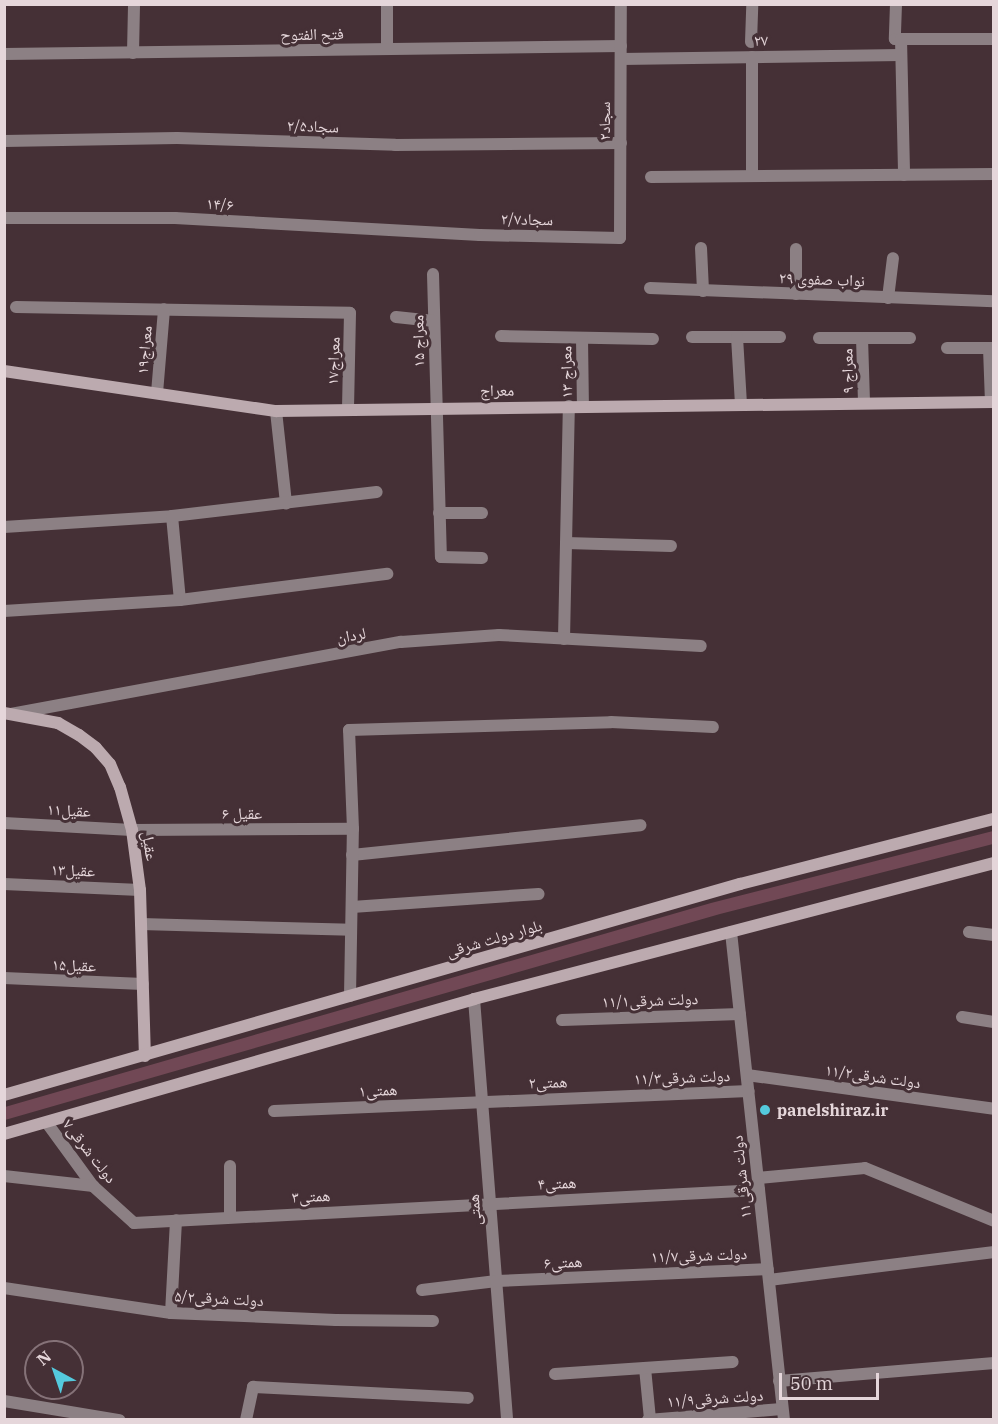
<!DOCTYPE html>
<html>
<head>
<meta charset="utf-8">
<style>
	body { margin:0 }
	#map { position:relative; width:998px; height:1424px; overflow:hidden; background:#453036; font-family:"IBM Plex Serif","Noto Naskh Arabic",serif }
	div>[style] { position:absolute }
	.green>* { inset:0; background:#714855 }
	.street>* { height:12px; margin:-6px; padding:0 6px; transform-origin:6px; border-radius:6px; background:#8c8084 }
	.secondary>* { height:12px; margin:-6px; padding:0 6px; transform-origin:6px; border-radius:6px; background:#bcaaaf }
	.dots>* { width:16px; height:16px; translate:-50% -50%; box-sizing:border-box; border:3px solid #453036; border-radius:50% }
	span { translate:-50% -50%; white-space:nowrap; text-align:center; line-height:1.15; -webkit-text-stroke:6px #453036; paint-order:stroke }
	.street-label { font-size:16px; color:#e5d6da }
	.poi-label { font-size:16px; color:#e5d6da; font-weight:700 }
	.left { translate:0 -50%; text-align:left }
	.frame { position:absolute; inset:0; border:6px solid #e5d6da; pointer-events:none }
	.north { position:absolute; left:24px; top:1340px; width:60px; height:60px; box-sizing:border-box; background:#453036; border:2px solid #857278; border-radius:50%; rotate:320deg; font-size:16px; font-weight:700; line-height:24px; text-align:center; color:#e5d6da }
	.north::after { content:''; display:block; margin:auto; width:21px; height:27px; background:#54cadd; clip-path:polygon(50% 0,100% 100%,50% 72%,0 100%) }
	.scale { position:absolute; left:779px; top:1373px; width:100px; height:27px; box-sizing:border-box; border:3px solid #e5d6da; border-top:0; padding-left:8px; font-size:18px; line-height:21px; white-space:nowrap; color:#e5d6da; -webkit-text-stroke:4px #453036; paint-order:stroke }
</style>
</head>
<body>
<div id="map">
	<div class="green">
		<i style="clip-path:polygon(993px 831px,993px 844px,720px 914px,5px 1120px,5px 1107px,711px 903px)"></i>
	</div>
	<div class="street">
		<i style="left:387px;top:4px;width:45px;rotate:90deg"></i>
		<i style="left:896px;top:4px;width:35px;rotate:92deg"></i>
		<i style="left:895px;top:39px;width:99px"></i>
		<i style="left:901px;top:39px;width:136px;rotate:88.7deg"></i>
		<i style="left:751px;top:42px;width:38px;rotate:-88deg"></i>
		<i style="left:133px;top:53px;width:49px;rotate:-88.8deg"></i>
		<i style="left:4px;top:54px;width:617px;rotate:-0.74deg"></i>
		<i style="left:621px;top:59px;width:280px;rotate:-0.8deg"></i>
		<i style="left:4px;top:141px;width:173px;rotate:-1deg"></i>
		<i style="left:177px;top:138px;width:218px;rotate:1.8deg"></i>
		<i style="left:395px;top:145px;width:226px;rotate:-0.5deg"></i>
		<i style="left:752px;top:176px;width:119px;rotate:-90deg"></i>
		<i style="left:651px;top:177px;width:343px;rotate:-0.5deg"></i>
		<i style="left:4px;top:218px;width:171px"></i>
		<i style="left:175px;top:218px;width:305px;rotate:3.2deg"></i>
		<i style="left:480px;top:235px;width:140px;rotate:1.2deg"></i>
		<i style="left:620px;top:238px;width:234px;rotate:-89.8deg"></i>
		<i style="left:701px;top:248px;width:43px;rotate:87.3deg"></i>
		<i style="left:796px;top:249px;width:45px;rotate:90deg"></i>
		<i style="left:433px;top:274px;width:283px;rotate:88.4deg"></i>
		<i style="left:441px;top:557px;width:41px;rotate:1.4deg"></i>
		<i style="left:650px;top:288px;width:344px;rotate:2.2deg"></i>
		<i style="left:888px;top:298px;width:40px;rotate:-82.9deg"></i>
		<i style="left:16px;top:307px;width:334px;rotate:1deg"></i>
		<i style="left:350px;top:313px;width:96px;rotate:91.2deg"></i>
		<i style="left:396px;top:317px;width:38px;rotate:6deg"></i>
		<i style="left:501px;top:336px;width:152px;rotate:1.1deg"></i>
		<i style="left:692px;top:337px;width:88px"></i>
		<i style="left:737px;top:337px;width:68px;rotate:86.6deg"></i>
		<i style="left:582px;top:338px;width:68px;rotate:89.2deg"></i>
		<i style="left:819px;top:338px;width:91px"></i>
		<i style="left:862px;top:338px;width:65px;rotate:88.2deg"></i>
		<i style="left:947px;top:348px;width:47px"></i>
		<i style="left:989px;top:348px;width:54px;rotate:87.9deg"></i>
		<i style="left:157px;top:393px;width:84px;rotate:-85.2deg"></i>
		<i style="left:276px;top:411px;width:93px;rotate:83.8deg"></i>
		<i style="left:439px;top:513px;width:43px"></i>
		<i style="left:172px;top:516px;width:84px;rotate:84.6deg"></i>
		<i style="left:4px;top:527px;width:168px;rotate:-3.7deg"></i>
		<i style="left:172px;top:516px;width:206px;rotate:-6.7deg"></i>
		<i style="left:566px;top:543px;width:105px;rotate:1.6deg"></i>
		<i style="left:4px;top:611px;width:176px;rotate:-3.6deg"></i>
		<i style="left:180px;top:600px;width:209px;rotate:-7.2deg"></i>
		<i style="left:564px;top:639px;width:233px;rotate:-88.8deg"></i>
		<i style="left:11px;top:714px;width:397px;rotate:-10.5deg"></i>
		<i style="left:401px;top:642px;width:98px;rotate:-4.1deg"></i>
		<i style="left:499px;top:635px;width:202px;rotate:3.1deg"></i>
		<i style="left:4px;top:823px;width:128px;rotate:3.1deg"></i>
		<i style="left:132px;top:830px;width:221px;rotate:-0.3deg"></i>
		<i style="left:352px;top:855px;width:290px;rotate:-5.9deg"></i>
		<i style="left:4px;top:884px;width:136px;rotate:2.5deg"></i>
		<i style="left:352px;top:907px;width:187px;rotate:-4deg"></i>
		<i style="left:141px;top:924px;width:210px;rotate:1.6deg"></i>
		<i style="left:731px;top:932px;width:491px;rotate:83.8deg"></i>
		<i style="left:969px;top:932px;width:25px;rotate:7deg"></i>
		<i style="left:4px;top:978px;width:139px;rotate:2.5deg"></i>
		<i style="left:350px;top:996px;width:167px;rotate:-89deg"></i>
		<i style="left:353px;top:829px;width:99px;rotate:-92.3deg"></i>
		<i style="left:349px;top:730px;width:262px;rotate:-1.7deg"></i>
		<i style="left:611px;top:722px;width:102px;rotate:2.8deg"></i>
		<i style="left:474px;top:999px;width:422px;rotate:85.5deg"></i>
		<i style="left:962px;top:1017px;width:32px;rotate:9deg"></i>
		<i style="left:562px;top:1020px;width:178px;rotate:-1.9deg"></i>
		<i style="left:747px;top:1075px;width:249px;rotate:7.8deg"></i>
		<i style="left:274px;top:1111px;width:475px;rotate:-2.4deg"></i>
		<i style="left:47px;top:1123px;width:78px;rotate:53.9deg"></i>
		<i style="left:93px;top:1186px;width:55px;rotate:42.1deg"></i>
		<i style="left:134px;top:1223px;width:626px;rotate:-3.02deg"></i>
		<i style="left:4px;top:1176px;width:90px;rotate:6.4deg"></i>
		<i style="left:758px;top:1178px;width:107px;rotate:-5.3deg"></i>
		<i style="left:865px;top:1168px;width:139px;rotate:22.3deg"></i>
		<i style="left:230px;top:1217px;width:51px;rotate:-90deg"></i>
		<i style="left:769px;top:1280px;width:227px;rotate:-7.1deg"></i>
		<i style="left:4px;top:1288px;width:169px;rotate:8.5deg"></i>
		<i style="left:171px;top:1313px;width:165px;rotate:2.4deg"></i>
		<i style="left:336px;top:1320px;width:97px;rotate:0.6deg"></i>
		<i style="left:422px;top:1290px;width:75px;rotate:-6.9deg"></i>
		<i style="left:496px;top:1281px;width:272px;rotate:-2.5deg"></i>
		<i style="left:171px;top:1313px;width:93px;rotate:-86.9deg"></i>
		<i style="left:645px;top:1368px;width:51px;rotate:84.4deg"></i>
		<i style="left:555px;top:1374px;width:178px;rotate:-3.9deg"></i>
		<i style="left:779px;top:1381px;width:216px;rotate:-4.8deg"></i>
		<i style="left:4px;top:1401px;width:117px;rotate:9.4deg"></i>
		<i style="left:246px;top:1420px;width:34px;rotate:-78deg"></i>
		<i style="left:253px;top:1387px;width:215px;rotate:2.9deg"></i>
		<i style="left:648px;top:1420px;width:134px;rotate:-4.7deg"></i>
	</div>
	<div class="secondary">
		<i style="left:4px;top:371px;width:275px;rotate:8.4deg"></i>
		<i style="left:276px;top:411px;width:718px;rotate:-0.72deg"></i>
		<i style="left:4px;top:713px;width:55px;rotate:10.5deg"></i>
		<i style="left:58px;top:723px;width:24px;rotate:30deg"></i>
		<i style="left:79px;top:735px;width:21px;rotate:37deg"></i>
		<i style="left:96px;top:748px;width:21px;rotate:49deg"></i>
		<i style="left:110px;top:764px;width:25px;rotate:67deg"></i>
		<i style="left:120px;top:787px;width:45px;rotate:74.4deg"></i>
		<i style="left:132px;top:830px;width:61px;rotate:82.4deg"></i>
		<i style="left:140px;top:890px;width:166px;rotate:88.3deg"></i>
		<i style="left:4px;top:1095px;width:766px;rotate:-16deg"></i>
		<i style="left:740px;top:884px;width:262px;rotate:-14.4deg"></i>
		<i style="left:4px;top:1134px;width:489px;rotate:-16deg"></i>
		<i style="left:474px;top:999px;width:537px;rotate:-14.66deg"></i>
	</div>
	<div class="dots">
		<i style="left:765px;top:1110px;background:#54cadd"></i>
	</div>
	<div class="street-label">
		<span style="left:312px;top:34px;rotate:-1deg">فتح الفتوح</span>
		<span style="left:761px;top:40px;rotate:-1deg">۲۷</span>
		<span style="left:604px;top:121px;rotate:-90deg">۲سجاد</span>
		<span style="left:313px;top:126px;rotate:2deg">۲/۵سجاد</span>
		<span style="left:220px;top:204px;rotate:3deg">۱۴/۶</span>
		<span style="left:527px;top:219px;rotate:1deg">سجاد۲/۷</span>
		<span style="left:822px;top:279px;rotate:2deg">نواب صفوی ۲۹</span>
		<span style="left:418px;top:341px;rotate:-91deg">معراج ۱۵</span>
		<span style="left:144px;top:350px;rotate:-85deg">معراج۱۹</span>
		<span style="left:333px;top:361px;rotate:-88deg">معراج۱۷</span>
		<span style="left:847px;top:371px;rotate:-91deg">معراج ۹</span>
		<span style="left:566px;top:372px;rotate:-91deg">معراج ۱۳</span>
		<span style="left:497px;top:390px;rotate:-1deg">معراج</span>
		<span style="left:351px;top:635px;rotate:-10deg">لردان</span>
		<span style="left:69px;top:810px;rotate:3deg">عقیل۱۱</span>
		<span style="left:242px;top:813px">عقیل ۶</span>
		<span style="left:150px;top:846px;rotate:82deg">عقیل</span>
		<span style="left:73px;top:870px;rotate:2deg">عقیل۱۳</span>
		<span style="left:494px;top:938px;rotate:-16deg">بلوار دولت شرقی</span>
		<span style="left:74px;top:965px;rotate:2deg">عقیل۱۵</span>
		<span style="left:650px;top:1000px;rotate:-2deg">۱۱/۱دولت شرقی</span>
		<span style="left:873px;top:1076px;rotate:8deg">۱۱/۲دولت شرقی</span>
		<span style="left:682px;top:1077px;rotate:-2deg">۱۱/۳دولت شرقی</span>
		<span style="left:548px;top:1082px;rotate:-2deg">۲همتی</span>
		<span style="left:378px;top:1090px;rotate:-3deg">۱همتی</span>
		<span style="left:90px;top:1151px;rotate:52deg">۷دولت شرقی</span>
		<span style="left:741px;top:1177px;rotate:-96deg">۱۱دولت شرقی</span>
		<span style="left:557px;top:1183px;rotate:-3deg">۴همتی</span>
		<span style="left:311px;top:1196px;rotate:-3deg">۳همتی</span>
		<span style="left:474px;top:1210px;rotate:-94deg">همتی</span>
		<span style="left:699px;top:1255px;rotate:-2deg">۱۱/۷دولت شرقی</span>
		<span style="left:563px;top:1262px;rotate:-3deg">۶همتی</span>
		<span style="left:219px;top:1298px;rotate:3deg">۵/۲دولت شرقی</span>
		<span style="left:715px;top:1398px;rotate:-4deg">۱۱/۹دولت شرقی</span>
	</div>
	<div class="poi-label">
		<span class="left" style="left:777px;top:1110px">panelshiraz.ir</span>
	</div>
	<div class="frame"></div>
	<div class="north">N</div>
	<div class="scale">50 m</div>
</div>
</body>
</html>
